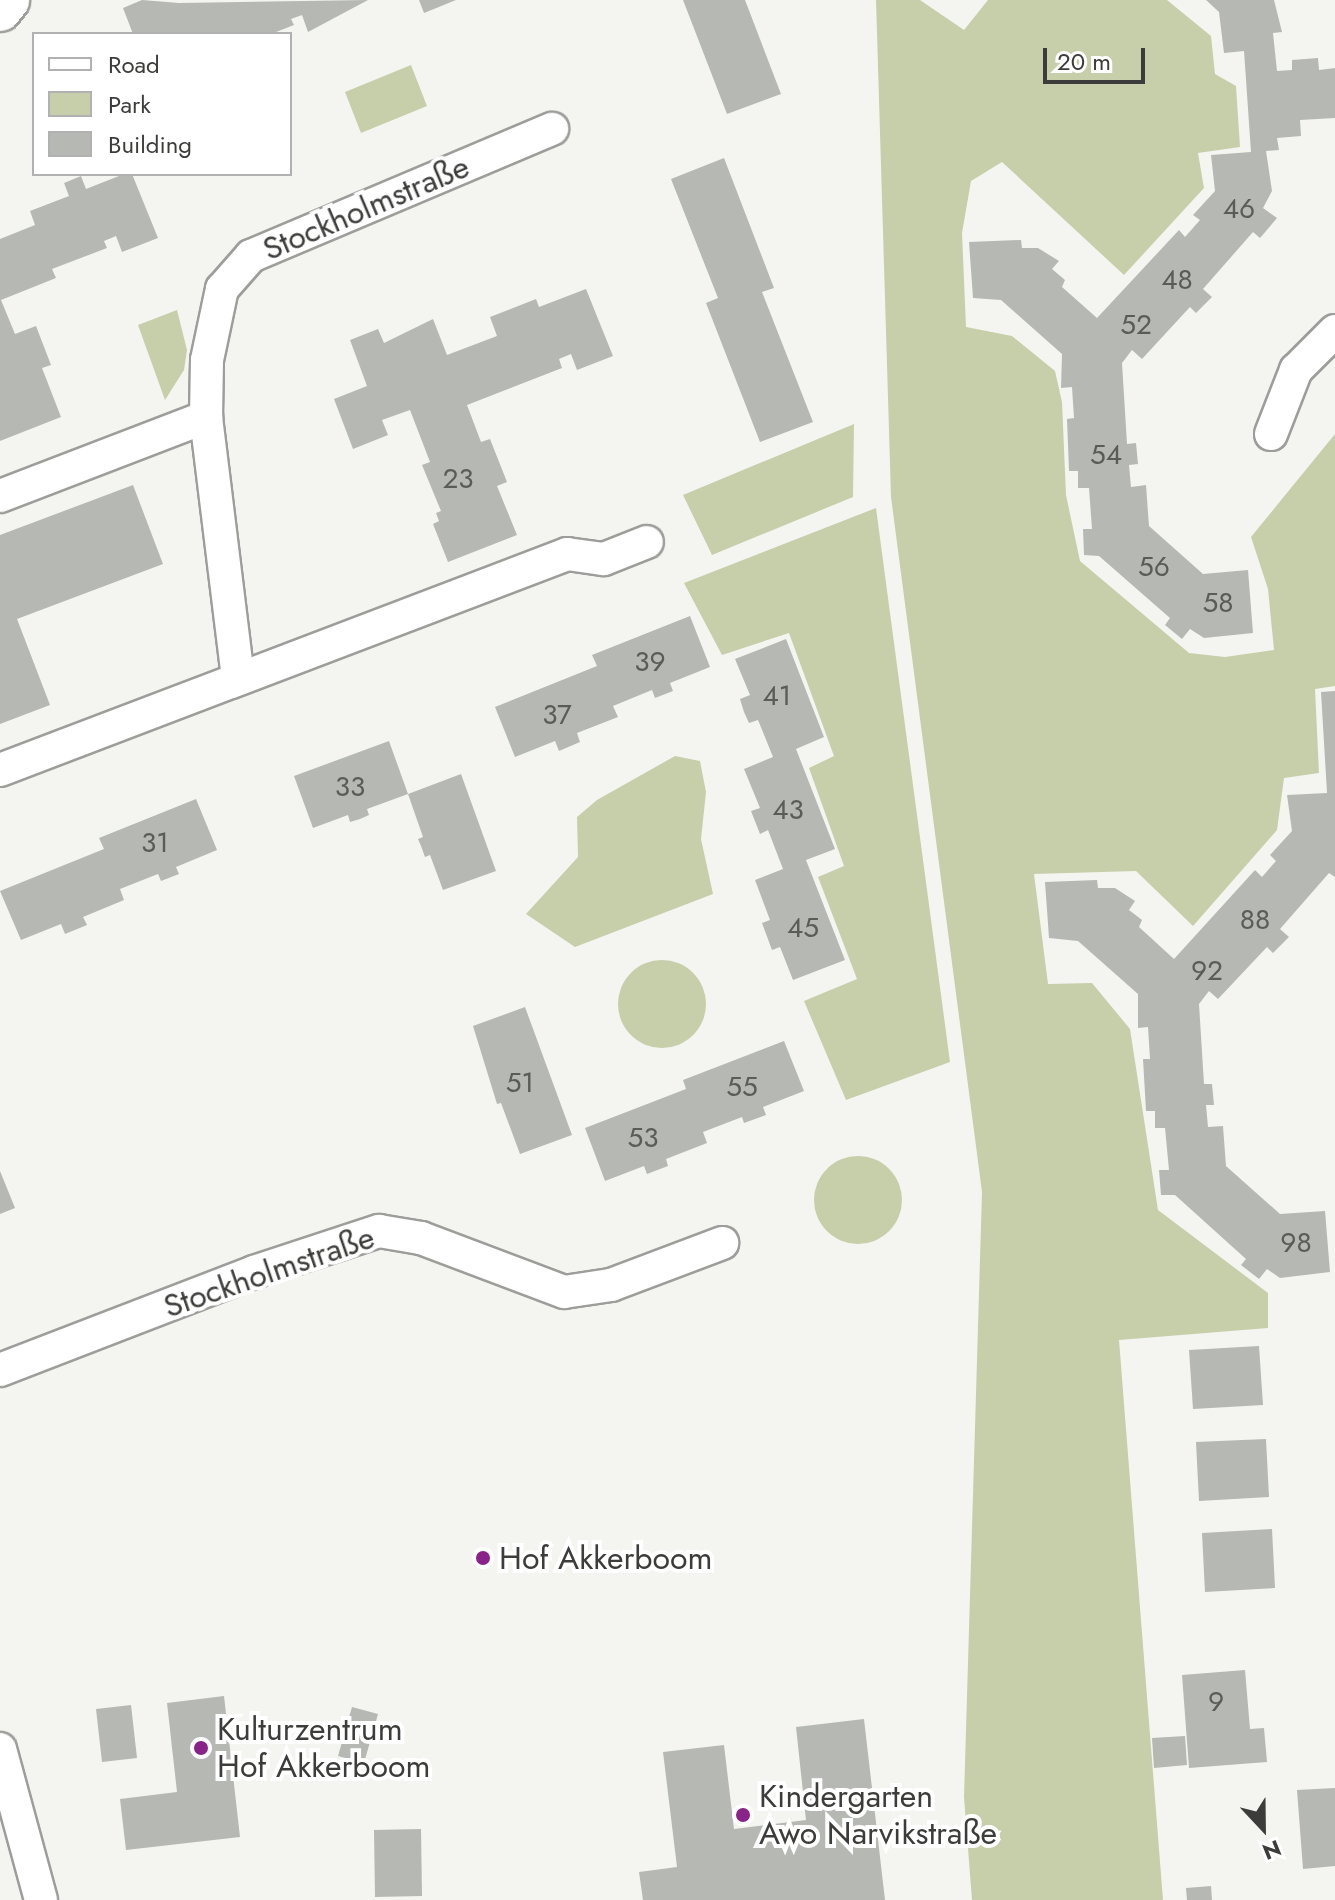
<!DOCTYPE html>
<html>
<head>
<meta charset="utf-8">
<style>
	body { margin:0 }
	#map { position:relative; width:1335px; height:1900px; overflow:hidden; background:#f4f5f0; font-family:Jost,sans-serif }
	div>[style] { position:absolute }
	.green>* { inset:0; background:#c6cfaa }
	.round { border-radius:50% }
	.building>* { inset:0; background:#b6b8b3 }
	.roads { filter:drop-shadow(2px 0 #9d9e9a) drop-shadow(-2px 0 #9d9e9a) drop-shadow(0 2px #9d9e9a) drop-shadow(0 -2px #9d9e9a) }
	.minor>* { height:32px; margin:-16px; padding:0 16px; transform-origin:16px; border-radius:16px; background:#fff }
	.major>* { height:42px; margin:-21px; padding:0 21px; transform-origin:21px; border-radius:21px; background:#fff }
	.dots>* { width:22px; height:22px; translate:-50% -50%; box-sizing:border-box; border:4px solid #fff; border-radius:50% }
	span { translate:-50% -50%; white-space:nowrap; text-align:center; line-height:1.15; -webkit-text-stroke:8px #fff; paint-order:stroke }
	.number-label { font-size:28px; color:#5a5c59 }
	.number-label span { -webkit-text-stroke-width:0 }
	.street-label { font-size:32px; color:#3c3d3b }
	.poi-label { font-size:32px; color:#3c3d3b }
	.left { translate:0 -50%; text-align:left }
	.legend { position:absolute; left:32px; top:32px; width:260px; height:144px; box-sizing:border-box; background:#fff; border:2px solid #b1b1b1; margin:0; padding:10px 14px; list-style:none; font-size:24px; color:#3c3d3b }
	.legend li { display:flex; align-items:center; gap:16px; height:40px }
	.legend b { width:40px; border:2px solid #b1b1b1 }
	.north { position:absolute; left:1223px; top:1788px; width:80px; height:80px; -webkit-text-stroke:6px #fff; paint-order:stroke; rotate:158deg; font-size:22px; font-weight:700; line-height:32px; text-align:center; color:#3c3d3b }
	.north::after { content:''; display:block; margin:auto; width:28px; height:36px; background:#3c3d3b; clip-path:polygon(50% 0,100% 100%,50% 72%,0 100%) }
	.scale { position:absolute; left:1043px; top:48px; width:102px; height:36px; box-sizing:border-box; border:4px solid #3c3d3b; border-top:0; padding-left:10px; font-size:24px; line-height:28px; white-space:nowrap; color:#3c3d3b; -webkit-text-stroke:6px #fff; paint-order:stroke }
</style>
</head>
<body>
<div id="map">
	<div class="green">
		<i style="clip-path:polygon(876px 0,920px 0,964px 30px,988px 0,1167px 0,1211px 36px,1215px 74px,1236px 86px,1240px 147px,1198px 153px,1204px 188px,1124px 275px,1002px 162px,971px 181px,962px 233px,966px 327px,1012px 336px,1055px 371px,1062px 402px,1066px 495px,1080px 561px,1189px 653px,1225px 657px,1274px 650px,1268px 589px,1251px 537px,1335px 434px,1335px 686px,1315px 689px,1319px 773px,1284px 778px,1277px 830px,1193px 926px,1136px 871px,1034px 874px,1048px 984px,1092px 983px,1130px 1029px,1158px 1210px,1268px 1293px,1268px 1328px,1119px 1340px,1163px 1900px,972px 1900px,964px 1797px,982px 1192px,891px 497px)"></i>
		<i style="clip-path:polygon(411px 65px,427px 106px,361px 133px,345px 92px)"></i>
		<i style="clip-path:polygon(177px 310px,187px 350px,184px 370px,165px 400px,138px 325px)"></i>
		<i style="clip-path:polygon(854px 424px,853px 497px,712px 555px,683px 495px)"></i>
		<i style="clip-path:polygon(876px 508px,950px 1062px,846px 1100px,804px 1001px,857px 979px,818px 877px,844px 866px,809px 768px,834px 756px,789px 633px,722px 655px,684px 583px)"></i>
		<i style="clip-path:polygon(675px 756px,700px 761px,706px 792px,701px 839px,713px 894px,575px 947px,526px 914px,578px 857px,577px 817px,597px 800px)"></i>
		<i class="round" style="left:618px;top:960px;width:88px;height:88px"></i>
		<i class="round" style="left:814px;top:1156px;width:88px;height:88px"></i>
	</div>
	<div class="building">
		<i style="clip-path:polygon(142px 0,179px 3px,368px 0,308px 32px,302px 15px,291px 19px,294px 25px,271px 34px,133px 34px,123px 8px)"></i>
		<i style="clip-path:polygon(419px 0,456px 0,424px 13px)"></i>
		<i style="clip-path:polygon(683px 0,745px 0,781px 94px,727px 114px)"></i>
		<i style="clip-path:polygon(1206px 0,1274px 0,1282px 32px,1273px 33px,1277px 71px,1292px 70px,1292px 60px,1318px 58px,1319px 70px,1335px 68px,1335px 118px,1300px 120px,1301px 136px,1277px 138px,1279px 150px,1266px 151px,1272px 191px,1263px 208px,1277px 218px,1260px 238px,1253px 232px,1203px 289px,1212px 297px,1196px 313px,1190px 307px,1142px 359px,1132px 350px,1122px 363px,1127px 444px,1136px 443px,1138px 464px,1129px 465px,1131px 487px,1146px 485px,1149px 526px,1203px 574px,1248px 570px,1253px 633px,1204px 638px,1190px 629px,1182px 639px,1165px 625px,1170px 618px,1099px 556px,1084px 555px,1083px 529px,1092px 529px,1089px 488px,1078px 488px,1078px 471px,1069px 471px,1067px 419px,1074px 418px,1072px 387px,1061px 388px,1062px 354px,1001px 300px,973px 298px,969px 242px,1021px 240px,1022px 248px,1038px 248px,1059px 261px,1052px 269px,1065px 280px,1062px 287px,1097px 318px,1179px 230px,1185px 237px,1200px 220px,1193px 215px,1215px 191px,1211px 155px,1251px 152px,1244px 51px,1224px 53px,1219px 12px)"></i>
		<i style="clip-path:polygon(724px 158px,774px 288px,762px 292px,813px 422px,760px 442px,706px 303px,718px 298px,671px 179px)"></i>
		<i style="clip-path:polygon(124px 174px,132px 174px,158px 238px,122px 252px,116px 236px,104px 241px,107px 248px,52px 269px,56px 278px,1px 300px,15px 334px,36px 326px,51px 365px,42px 368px,61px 417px,0 441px,0 239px,35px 225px,30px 211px,69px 196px,64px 183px,81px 176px,86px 189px)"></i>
		<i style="clip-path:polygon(586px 289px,613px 356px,577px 370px,571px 354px,559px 359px,562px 368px,467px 405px,481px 442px,490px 439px,507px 482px,497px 486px,517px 535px,448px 562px,433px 524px,439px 521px,436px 513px,441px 511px,422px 465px,430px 462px,410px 410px,382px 420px,388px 435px,353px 449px,334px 399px,367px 386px,350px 340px,378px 329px,384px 343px,433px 319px,447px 355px,497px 336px,490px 317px,536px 299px,539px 307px)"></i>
		<i style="clip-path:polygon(133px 485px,163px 564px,17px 619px,50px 705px,0 724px,0 535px)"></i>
		<i style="clip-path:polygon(690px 616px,710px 667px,670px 683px,673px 691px,655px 698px,652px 690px,613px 706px,618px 717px,577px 733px,580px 742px,559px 751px,555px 741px,515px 757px,495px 707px,597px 666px,592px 655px)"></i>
		<i style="clip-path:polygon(786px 639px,824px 737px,796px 749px,835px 849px,806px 860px,845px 960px,793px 980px,780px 947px,772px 950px,762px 923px,770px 920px,755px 880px,783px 869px,768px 830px,760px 834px,751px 811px,760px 808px,744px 769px,773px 757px,758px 720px,749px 723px,744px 712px,740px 699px,750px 695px,735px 659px)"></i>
		<i style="clip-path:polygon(1335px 691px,1335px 877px,1329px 873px,1280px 929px,1289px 937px,1273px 953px,1267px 947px,1218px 999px,1209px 991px,1199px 1004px,1204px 1084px,1212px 1084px,1214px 1105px,1206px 1105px,1208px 1127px,1223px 1126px,1226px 1166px,1280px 1214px,1325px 1211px,1330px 1272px,1280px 1278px,1267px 1269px,1259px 1279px,1241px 1265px,1246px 1259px,1175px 1195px,1161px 1195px,1159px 1170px,1169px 1170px,1165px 1128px,1155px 1128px,1155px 1111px,1146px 1111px,1143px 1059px,1150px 1059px,1148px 1027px,1138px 1028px,1138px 994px,1078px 941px,1049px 938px,1045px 882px,1097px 880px,1098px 888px,1115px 888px,1135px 901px,1129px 910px,1142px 920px,1139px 927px,1174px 959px,1255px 870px,1262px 877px,1276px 861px,1270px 855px,1292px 831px,1287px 795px,1327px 793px,1321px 692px)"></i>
		<i style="clip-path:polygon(389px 741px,408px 794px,367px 809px,369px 815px,360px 819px,350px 822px,348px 815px,313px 828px,294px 776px)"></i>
		<i style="clip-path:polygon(461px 774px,496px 871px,443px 890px,430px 855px,425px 857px,421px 846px,418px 839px,423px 837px,408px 794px)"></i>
		<i style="clip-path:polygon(196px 799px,217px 850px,176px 867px,179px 874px,161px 881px,158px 874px,120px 889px,124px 900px,83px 917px,87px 925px,65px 934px,61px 924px,21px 940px,0 891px,104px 849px,99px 838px)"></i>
		<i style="clip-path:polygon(525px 1007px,572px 1135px,520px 1154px,501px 1103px,497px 1104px,473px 1026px)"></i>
		<i style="clip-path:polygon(784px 1041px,804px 1091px,763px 1107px,766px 1115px,744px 1123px,742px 1117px,703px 1132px,707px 1143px,666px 1159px,668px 1166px,647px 1174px,644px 1166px,605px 1181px,585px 1128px,686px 1089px,683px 1080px)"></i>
		<i style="clip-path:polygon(0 1171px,15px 1208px,0 1214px)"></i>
		<i style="clip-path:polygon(1259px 1346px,1263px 1405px,1193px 1409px,1189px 1350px)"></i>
		<i style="clip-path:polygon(1266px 1439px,1269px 1497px,1199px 1501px,1196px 1442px)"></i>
		<i style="clip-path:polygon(1272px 1529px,1275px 1588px,1205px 1592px,1202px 1533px)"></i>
		<i style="clip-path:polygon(1245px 1670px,1250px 1729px,1264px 1728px,1267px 1762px,1189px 1768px,1182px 1675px)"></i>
		<i style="clip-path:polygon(224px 1696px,240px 1837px,126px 1850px,120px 1799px,177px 1792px,167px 1703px)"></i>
		<i style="clip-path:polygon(131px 1705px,137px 1758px,102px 1762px,96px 1709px)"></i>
		<i style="clip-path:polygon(352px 1707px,378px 1714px,364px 1763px,338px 1756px)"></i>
		<i style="clip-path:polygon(864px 1719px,885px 1900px,643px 1900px,639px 1872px,677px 1867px,663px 1752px,724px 1745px,734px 1829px,806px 1820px,796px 1727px)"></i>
		<i style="clip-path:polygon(1185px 1736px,1187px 1765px,1154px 1768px,1152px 1738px)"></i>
		<i style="clip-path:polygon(1335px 1788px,1335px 1866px,1303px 1869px,1297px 1790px)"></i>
		<i style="clip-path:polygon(421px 1829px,422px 1896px,375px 1897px,374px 1830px)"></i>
		<i style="clip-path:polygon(1211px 1886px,1212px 1900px,1187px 1900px,1186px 1888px)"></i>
	</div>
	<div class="roads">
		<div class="minor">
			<i style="left:1271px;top:434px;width:69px;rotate:-68.7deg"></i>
			<i style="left:1296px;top:370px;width:55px;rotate:-45deg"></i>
			<i style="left:0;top:496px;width:221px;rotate:-21deg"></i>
			<i style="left:238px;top:678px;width:263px;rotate:-97deg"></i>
			<i style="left:206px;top:417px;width:57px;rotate:-89deg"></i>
			<i style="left:207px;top:360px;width:73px;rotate:-78.1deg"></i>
			<i style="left:222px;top:289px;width:44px;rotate:-48.7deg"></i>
			<i style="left:251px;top:256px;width:327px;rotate:-22.9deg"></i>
			<i style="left:0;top:770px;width:607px;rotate:-20.85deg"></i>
			<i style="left:567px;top:554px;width:37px;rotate:8deg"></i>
			<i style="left:604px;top:559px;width:46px;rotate:-21.6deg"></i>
			<i style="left:0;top:1370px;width:272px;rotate:-21.1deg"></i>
			<i style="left:254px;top:1272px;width:132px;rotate:-18.2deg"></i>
			<i style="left:379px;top:1231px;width:43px;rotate:9.5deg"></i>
			<i style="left:421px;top:1238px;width:153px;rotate:20.7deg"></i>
			<i style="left:564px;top:1292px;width:48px;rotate:-8.5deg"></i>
			<i style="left:611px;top:1285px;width:119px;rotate:-20.7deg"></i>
			<i style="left:0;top:1749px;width:156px;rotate:74.8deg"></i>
		</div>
		<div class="major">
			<i style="left:0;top:10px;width:13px;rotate:-51deg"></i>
		</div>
	</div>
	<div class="dots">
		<i style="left:483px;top:1558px;background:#8a2389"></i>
		<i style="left:201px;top:1748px;background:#8a2389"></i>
		<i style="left:743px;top:1815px;background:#8a2389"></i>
	</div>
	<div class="number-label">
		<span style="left:1239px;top:209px">46</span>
		<span style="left:1177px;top:280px">48</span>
		<span style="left:1136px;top:325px">52</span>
		<span style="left:1106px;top:455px">54</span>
		<span style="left:458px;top:479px">23</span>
		<span style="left:1154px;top:567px">56</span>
		<span style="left:1218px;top:603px">58</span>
		<span style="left:650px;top:662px">39</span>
		<span style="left:777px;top:696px">41</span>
		<span style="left:557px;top:715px">37</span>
		<span style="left:350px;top:787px">33</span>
		<span style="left:788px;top:810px">43</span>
		<span style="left:155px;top:843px">31</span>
		<span style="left:1255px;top:920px">88</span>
		<span style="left:803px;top:928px">45</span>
		<span style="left:1207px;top:971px">92</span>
		<span style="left:520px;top:1083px">51</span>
		<span style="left:742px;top:1087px">55</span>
		<span style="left:643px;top:1138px">53</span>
		<span style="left:1296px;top:1243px">98</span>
		<span style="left:1216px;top:1702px">9</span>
	</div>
	<div class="street-label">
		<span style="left:366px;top:208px;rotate:-23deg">Stockholmstraße</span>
		<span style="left:269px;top:1272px;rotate:-19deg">Stockholmstraße</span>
	</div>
	<div class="poi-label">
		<span class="left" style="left:499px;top:1558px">Hof Akkerboom</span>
		<span class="left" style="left:217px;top:1748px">Kulturzentrum<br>Hof Akkerboom</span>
		<span class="left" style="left:759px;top:1815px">Kindergarten<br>Awo Narvikstraße</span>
	</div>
	<ul class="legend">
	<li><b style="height:10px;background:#fff"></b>Road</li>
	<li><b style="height:22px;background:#c6cfaa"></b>Park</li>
	<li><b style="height:22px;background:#b6b8b3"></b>Building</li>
	</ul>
	<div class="north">N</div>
	<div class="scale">20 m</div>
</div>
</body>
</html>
